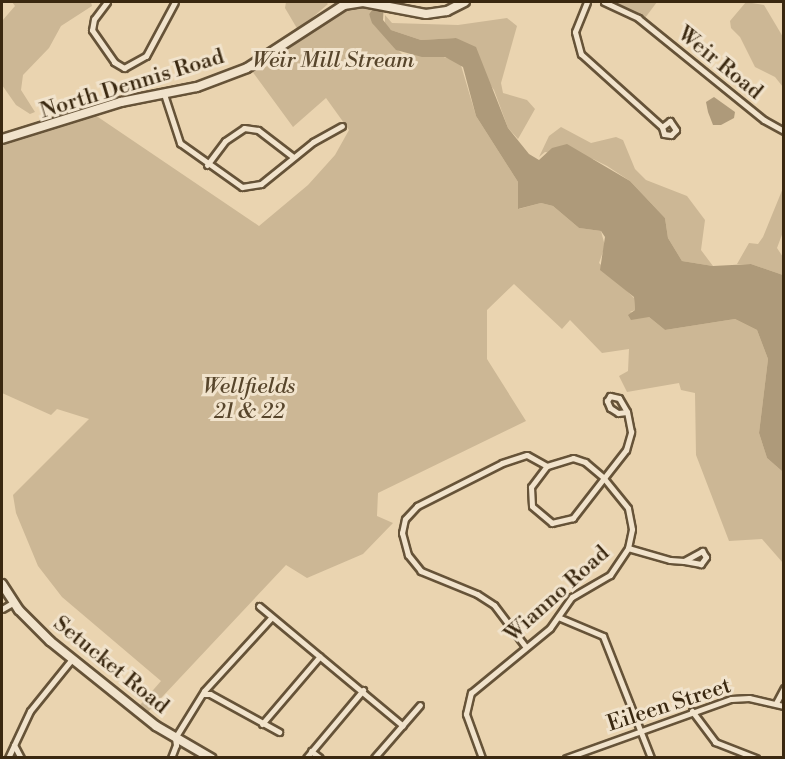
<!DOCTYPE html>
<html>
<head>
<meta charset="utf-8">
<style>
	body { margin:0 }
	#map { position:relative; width:785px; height:759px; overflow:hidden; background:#ead4b0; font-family:"Libre Bodoni",serif }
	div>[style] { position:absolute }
	.green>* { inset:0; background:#ccb795 }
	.water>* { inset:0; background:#ae9a7a }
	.roads { filter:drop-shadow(2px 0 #665338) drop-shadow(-2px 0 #665338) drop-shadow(0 2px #665338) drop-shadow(0 -2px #665338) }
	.street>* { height:5px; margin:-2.5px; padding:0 2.5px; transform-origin:2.5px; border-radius:2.5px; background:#f1e3cc }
	.secondary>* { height:8px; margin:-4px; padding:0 4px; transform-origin:4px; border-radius:4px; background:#f1e3cc }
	span { translate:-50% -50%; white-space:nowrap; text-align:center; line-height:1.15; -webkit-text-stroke:6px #f1e3cc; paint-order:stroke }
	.park-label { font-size:22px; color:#57452b; font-style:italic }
	.street-label { font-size:22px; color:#3a2810 }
	.frame { position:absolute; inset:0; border:3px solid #3a2810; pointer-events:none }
</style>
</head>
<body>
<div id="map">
	<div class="green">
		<i style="clip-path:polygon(12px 2px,91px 2px,92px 6px,61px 26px,49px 48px,23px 75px,21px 90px,35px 112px,30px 114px,16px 105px,2px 85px,2px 21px,15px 6px)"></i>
		<i style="clip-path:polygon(286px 2px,326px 2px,328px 4px,298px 30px,285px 8px)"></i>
		<i style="clip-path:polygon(614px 2px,657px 2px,645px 18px)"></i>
		<i style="clip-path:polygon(746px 2px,764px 5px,783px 37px,783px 87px,775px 77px,755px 67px,740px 37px,731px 28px,730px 21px)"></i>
		<i style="clip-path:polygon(354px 7px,373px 8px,369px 14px,375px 26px,402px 54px,437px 55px,460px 62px,476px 116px,518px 182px,519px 209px,541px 203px,553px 206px,579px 228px,601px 231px,605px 246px,599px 263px,634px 298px,635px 310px,630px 312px,649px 317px,665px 330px,735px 319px,757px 330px,768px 359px,759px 433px,767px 458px,783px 472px,783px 563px,762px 539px,729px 541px,696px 455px,695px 393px,681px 390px,679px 383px,627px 392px,619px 376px,628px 371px,629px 349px,602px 353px,570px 320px,562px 329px,514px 284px,487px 310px,487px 359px,526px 421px,378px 493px,377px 516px,393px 523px,363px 554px,307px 578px,286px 565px,148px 712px,140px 705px,161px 681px,62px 597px,38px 566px,16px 513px,13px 495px,89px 419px,57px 409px,51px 415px,2px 393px,2px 144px,95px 115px,259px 226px,308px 185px,335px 155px,349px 130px,326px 98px,293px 127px,252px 71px,268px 66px,331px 15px)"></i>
		<i style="clip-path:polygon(385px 15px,392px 23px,458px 25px,507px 18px,517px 26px,501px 83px,503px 93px,527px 100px,535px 109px,518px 139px,508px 128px,494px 90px,456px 38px,421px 40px,391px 30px,385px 25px)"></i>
		<i style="clip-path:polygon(561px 127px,591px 143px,616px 137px,623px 140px,635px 169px,646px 180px,687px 196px,705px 220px,701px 250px,713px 266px,682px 261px,668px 238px,665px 218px,630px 181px,607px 166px,593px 159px,545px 152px,539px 157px,549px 136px)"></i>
		<i style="clip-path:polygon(783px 188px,783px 232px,777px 248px,783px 257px,783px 275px,751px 264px,737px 264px,749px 243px,758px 244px,763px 237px)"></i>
	</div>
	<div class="water">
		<i style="clip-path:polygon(378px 2px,384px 2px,383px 20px,391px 30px,421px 40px,456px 38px,476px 47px,508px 128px,529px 154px,539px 160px,552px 148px,567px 144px,630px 181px,665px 218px,668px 238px,682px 261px,713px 266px,751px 264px,783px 275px,783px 472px,767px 458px,759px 433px,768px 359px,757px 330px,735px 319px,665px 330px,649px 317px,631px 320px,628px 315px,635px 310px,634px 297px,600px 270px,605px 237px,601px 231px,579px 228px,553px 206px,541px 203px,518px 209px,518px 182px,476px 116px,463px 67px,445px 57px,422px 57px,396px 50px,372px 23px,369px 14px)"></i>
		<i style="clip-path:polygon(714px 97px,735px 112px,734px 118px,721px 125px,713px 125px,708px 112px,706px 102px)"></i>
	</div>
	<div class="roads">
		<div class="street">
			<i style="left:107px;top:2px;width:21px;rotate:127deg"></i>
			<i style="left:94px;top:19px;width:11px;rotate:100deg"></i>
			<i style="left:92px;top:30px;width:39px;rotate:55deg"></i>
			<i style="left:114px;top:62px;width:12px;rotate:31deg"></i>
			<i style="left:124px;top:68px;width:25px;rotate:-29deg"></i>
			<i style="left:146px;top:56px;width:61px;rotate:-61.8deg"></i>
			<i style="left:587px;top:2px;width:32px;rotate:112deg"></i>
			<i style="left:575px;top:32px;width:23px;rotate:75deg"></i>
			<i style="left:581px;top:54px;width:109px;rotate:42deg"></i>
			<i style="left:662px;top:127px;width:7px;rotate:74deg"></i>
			<i style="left:664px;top:134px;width:7px;rotate:8deg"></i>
			<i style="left:671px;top:135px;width:7px;rotate:-45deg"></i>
			<i style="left:676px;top:130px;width:11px;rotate:-124deg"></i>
			<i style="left:670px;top:121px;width:10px;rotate:143deg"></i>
			<i style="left:604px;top:2px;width:38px;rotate:25deg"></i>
			<i style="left:638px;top:18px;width:162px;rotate:39deg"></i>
			<i style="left:764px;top:120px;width:23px;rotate:29deg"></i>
			<i style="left:164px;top:94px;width:52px;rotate:71.9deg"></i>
			<i style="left:180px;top:143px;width:76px;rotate:35.4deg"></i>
			<i style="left:242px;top:187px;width:19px;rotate:-9deg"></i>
			<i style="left:261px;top:184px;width:67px;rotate:-38.9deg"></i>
			<i style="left:313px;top:142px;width:33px;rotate:-29deg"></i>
			<i style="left:207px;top:165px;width:30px;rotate:-53deg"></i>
			<i style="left:225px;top:141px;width:23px;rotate:-34deg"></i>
			<i style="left:244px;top:128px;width:14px;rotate:8deg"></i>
			<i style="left:258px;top:130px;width:44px;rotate:37.6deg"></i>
			<i style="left:610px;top:396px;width:9px;rotate:13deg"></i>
			<i style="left:619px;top:398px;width:16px;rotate:60deg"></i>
			<i style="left:627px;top:412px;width:9px;rotate:174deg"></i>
			<i style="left:618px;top:413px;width:9px;rotate:-148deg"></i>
			<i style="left:610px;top:408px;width:8px;rotate:-113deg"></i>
			<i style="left:607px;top:401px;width:6px;rotate:-59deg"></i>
			<i style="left:573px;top:458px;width:13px;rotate:18deg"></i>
			<i style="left:585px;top:462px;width:25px;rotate:40deg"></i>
			<i style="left:604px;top:478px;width:51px;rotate:127.8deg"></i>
			<i style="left:573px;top:518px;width:22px;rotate:167deg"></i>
			<i style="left:552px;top:523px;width:26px;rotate:-140deg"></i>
			<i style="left:532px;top:506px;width:19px;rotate:-93deg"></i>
			<i style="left:531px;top:487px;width:26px;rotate:-53deg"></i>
			<i style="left:547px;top:466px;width:27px;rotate:-17deg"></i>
			<i style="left:628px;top:548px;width:44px;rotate:15.9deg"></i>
			<i style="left:670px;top:560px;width:14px;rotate:4deg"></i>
			<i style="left:684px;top:561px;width:21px;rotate:-29deg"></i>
			<i style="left:702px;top:551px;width:7px;rotate:56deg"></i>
			<i style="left:706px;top:557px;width:9px;rotate:126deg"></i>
			<i style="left:701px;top:564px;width:17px;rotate:-170deg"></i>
			<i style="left:259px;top:606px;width:187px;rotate:39.8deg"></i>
			<i style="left:2px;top:609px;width:14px;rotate:-30deg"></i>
			<i style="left:558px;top:617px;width:49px;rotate:22.9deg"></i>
			<i style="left:603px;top:636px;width:131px;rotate:68.5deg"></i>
			<i style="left:525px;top:646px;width:51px;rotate:-127.1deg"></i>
			<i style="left:494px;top:605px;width:20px;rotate:-147deg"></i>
			<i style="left:477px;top:594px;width:61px;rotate:-157.7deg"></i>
			<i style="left:421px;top:571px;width:21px;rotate:-129deg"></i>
			<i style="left:408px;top:555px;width:23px;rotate:-105deg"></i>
			<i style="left:402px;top:533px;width:14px;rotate:-78deg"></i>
			<i style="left:405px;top:519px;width:18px;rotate:-47deg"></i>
			<i style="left:417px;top:506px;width:95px;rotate:-26.8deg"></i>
			<i style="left:502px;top:463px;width:26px;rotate:-18deg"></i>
			<i style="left:527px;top:455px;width:23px;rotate:29deg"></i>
			<i style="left:203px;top:694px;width:7px"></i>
			<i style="left:210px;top:694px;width:79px;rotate:28.8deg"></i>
			<i style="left:776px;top:703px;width:17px;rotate:-62deg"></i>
			<i style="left:692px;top:711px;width:39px;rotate:53deg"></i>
			<i style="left:715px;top:742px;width:44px;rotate:21.3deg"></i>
			<i style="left:262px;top:724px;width:89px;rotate:-49.5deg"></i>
			<i style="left:14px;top:745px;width:15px;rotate:62deg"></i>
			<i style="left:311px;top:751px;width:11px;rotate:38deg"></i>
			<i style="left:8px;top:758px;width:52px;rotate:-64.9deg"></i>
			<i style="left:30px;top:711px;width:67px;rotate:-51.1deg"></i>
			<i style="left:171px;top:758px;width:14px;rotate:-69deg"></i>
			<i style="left:176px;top:745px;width:7px;rotate:-98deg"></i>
			<i style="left:175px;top:738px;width:55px;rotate:-58.3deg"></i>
			<i style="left:204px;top:691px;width:99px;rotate:-47.5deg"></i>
			<i style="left:306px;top:758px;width:89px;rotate:-50deg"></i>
			<i style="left:374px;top:758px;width:70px;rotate:-49deg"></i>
			<i style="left:482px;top:758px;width:47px;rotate:-110deg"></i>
			<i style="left:466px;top:714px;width:22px;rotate:-77deg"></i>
			<i style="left:471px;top:693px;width:102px;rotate:-39.4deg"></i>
			<i style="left:550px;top:628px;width:38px;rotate:-55deg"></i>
			<i style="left:572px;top:597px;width:44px;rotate:-30.1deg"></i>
			<i style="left:610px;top:575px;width:32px;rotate:-56deg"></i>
			<i style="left:628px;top:548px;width:19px;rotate:-78deg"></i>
			<i style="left:632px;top:529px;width:21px;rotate:-101deg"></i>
			<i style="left:628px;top:508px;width:38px;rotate:-129deg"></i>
			<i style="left:604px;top:478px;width:36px;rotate:-52deg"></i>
			<i style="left:626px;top:450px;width:19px;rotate:-74deg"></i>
			<i style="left:631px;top:432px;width:20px;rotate:-101deg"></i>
			<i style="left:566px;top:758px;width:175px;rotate:-19.7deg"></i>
			<i style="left:731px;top:699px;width:18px;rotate:-3deg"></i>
			<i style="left:749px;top:698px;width:36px;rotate:13deg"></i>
		</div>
		<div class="secondary">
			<i style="left:2px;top:139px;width:125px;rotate:-17.3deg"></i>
			<i style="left:121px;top:102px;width:77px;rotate:-11.2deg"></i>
			<i style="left:197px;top:87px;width:53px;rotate:-20.8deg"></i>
			<i style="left:247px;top:68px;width:116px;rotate:-33deg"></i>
			<i style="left:344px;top:5px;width:19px;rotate:-9deg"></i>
			<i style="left:363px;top:2px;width:64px;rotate:10.8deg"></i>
			<i style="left:426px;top:14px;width:21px;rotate:-8deg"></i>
			<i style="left:447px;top:11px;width:20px;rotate:-27deg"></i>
			<i style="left:2px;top:584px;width:31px;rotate:57deg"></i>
			<i style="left:19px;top:610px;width:44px;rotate:45deg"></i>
			<i style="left:50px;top:641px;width:136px;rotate:38.7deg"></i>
			<i style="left:156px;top:726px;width:64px;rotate:30.2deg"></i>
		</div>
	</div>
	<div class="park-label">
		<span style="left:333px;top:61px">Weir Mill Stream</span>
		<span style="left:249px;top:399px">Wellfields<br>21 &amp; 22</span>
	</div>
	<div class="street-label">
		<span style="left:720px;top:63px;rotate:39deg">Weir Road</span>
		<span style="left:132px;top:84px;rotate:-17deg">North Dennis Road</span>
		<span style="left:557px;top:594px;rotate:-42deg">Wianno Road</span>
		<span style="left:111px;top:665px;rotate:39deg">Setucket Road</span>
		<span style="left:669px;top:705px;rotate:-18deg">Eileen Street</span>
	</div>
	<div class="frame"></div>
</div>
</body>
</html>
